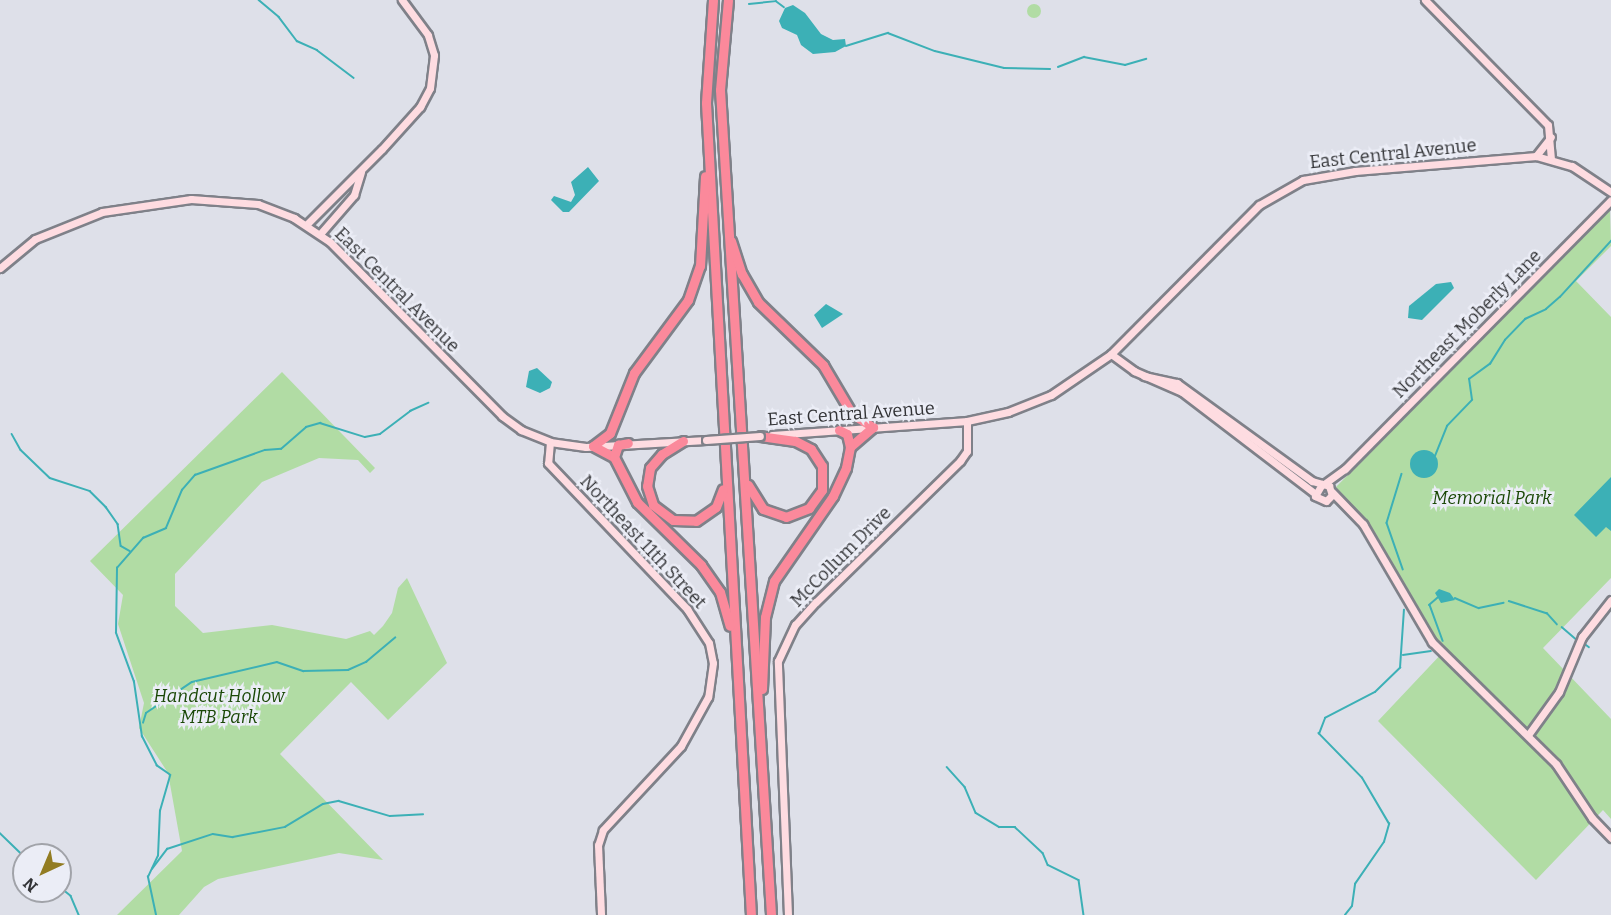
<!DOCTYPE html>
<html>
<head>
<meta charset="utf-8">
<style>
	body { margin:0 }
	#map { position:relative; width:1611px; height:915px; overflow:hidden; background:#dee0e9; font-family:Bitter,serif }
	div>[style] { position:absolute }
	.green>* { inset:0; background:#b1dca4 }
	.round { border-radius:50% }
	.water>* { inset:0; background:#3cb0b6 }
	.stream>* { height:1.5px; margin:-0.75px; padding:0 0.75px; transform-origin:0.75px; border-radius:0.75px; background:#3cb0b6 }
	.roads { filter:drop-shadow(2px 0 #7f8189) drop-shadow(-2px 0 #7f8189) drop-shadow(0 2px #7f8189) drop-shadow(0 -2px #7f8189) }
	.secondary>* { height:7px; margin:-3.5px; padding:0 3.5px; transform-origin:3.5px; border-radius:3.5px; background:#fedce1 }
	.highway>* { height:9px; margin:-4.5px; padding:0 4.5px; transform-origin:4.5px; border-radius:4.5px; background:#fb899b }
	.bridges { filter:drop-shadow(2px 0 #7f8189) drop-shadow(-2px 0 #7f8189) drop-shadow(0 2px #7f8189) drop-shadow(0 -2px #7f8189) }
	.secondary-bridge>* { height:7px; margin:-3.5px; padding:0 3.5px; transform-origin:3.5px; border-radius:3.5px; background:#fedce1 }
	span { translate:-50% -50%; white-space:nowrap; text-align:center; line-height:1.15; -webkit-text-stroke:5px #ebedf6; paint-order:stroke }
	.street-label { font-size:18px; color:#323336 }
	.park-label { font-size:18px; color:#1a4806; font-style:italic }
	.north { position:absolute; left:12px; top:843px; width:60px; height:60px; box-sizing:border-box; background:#ebedf6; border:2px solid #a1a3a9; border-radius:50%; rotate:224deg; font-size:16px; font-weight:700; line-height:24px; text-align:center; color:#323336 }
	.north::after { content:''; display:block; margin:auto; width:21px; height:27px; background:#927c22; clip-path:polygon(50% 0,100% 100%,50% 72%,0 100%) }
</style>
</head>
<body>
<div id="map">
	<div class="green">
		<i class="round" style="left:1027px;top:4px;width:14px;height:14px"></i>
		<i style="clip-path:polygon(1610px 209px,1611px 246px,1576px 281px,1611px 317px,1611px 578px,1543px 648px,1611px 719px,1611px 819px,1603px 810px,1536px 880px,1378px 721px,1445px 650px,1434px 636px,1368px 523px,1339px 498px,1335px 488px)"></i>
		<i style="clip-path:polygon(282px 372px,375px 468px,370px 473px,358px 460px,319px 458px,262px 482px,175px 574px,175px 606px,203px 633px,272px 625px,346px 639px,370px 631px,374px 635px,383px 626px,392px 613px,398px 588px,407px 578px,447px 663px,388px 720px,351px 682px,280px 754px,383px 860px,339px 853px,218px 879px,204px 887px,179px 915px,117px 915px,182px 851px,168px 773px,139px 728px,144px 703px,118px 624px,123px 595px,90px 561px)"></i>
	</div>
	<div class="water">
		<i style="clip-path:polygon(793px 5px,805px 13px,821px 34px,833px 40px,845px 39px,846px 46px,835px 52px,813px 54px,801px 45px,797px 35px,782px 28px,779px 21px,785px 8px)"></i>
		<i style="clip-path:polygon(588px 167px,599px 181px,569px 212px,563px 212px,551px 200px,554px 196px,571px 202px,575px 195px,571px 182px)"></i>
		<i style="clip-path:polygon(1451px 282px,1454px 288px,1422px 320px,1408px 318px,1409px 306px,1436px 284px)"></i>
		<i style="clip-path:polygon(826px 304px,843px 314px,822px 328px,814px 315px)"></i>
		<i style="clip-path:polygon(537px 368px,552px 382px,550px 388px,540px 393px,526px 387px,529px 371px)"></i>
		<i class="round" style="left:1410px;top:450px;width:28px;height:28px"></i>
		<i style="clip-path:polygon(1611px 477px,1611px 531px,1606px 527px,1596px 537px,1574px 515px)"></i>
		<i style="clip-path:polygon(1439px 589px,1450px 593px,1455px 600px,1441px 603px,1435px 593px)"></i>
	</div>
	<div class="stream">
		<i style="left:259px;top:0;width:26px;rotate:40deg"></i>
		<i style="left:279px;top:17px;width:30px;rotate:53deg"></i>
		<i style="left:297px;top:41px;width:22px;rotate:24deg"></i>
		<i style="left:317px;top:50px;width:46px;rotate:37.1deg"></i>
		<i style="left:749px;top:4px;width:27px;rotate:-6deg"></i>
		<i style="left:776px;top:1px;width:10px;rotate:37deg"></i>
		<i style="left:846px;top:46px;width:44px;rotate:-17.2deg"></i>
		<i style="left:888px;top:33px;width:50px;rotate:21deg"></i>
		<i style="left:935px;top:51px;width:71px;rotate:13.8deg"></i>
		<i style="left:1004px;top:68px;width:46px;rotate:1.2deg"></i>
		<i style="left:1058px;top:67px;width:28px;rotate:-21deg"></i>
		<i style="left:1084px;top:57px;width:42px;rotate:11deg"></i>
		<i style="left:1125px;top:65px;width:22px;rotate:-16deg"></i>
		<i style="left:12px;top:434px;width:18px;rotate:61deg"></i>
		<i style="left:21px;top:450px;width:40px;rotate:44deg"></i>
		<i style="left:50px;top:478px;width:42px;rotate:18deg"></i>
		<i style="left:90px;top:491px;width:23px;rotate:45deg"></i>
		<i style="left:106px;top:507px;width:21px;rotate:55deg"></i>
		<i style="left:118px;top:524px;width:22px;rotate:82deg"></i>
		<i style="left:121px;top:546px;width:10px;rotate:29deg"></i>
		<i style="left:1435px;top:456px;width:32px;rotate:-68deg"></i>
		<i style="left:1447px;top:426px;width:36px;rotate:-46deg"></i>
		<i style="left:1472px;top:400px;width:21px;rotate:-98deg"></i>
		<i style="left:1469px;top:379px;width:26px;rotate:-36deg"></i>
		<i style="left:1490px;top:364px;width:28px;rotate:-58deg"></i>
		<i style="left:1505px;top:340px;width:29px;rotate:-46deg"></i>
		<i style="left:1525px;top:319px;width:23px;rotate:-25deg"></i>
		<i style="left:1546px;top:309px;width:18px;rotate:-41deg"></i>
		<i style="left:1560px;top:297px;width:76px;rotate:-47.7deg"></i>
		<i style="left:1402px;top:474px;width:51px;rotate:107deg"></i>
		<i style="left:1387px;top:523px;width:49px;rotate:70.8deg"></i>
		<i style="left:1438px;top:598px;width:11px;rotate:139deg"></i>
		<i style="left:1430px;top:605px;width:38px;rotate:70deg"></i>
		<i style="left:1455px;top:598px;width:26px;rotate:23deg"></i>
		<i style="left:1479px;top:608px;width:25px;rotate:-12deg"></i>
		<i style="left:1509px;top:601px;width:40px;rotate:18deg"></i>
		<i style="left:1547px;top:613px;width:15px;rotate:48deg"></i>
		<i style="left:1562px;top:627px;width:18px;rotate:41deg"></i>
		<i style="left:1585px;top:644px;width:5px;rotate:37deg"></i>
		<i style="left:1403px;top:655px;width:28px;rotate:-8deg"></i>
		<i style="left:143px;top:723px;width:10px;rotate:-73deg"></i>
		<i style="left:146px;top:713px;width:55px;rotate:-34deg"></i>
		<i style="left:192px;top:682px;width:87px;rotate:-13.2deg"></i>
		<i style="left:277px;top:662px;width:28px;rotate:19deg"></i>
		<i style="left:303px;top:671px;width:45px;rotate:-1.3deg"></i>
		<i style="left:348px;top:670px;width:20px;rotate:-24deg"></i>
		<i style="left:366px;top:662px;width:38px;rotate:-40deg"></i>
		<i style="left:947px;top:767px;width:27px;rotate:48deg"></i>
		<i style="left:965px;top:787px;width:28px;rotate:67deg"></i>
		<i style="left:976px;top:813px;width:27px;rotate:31deg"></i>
		<i style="left:999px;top:827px;width:16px"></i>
		<i style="left:1015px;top:827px;width:38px;rotate:43deg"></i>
		<i style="left:1043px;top:853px;width:13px;rotate:67deg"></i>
		<i style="left:1048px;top:865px;width:34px;rotate:26deg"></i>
		<i style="left:1079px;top:880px;width:35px;rotate:82deg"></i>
		<i style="left:0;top:833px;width:33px;rotate:44deg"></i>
		<i style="left:152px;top:869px;width:25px;rotate:-53deg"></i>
		<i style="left:167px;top:849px;width:48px;rotate:-18.1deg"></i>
		<i style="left:213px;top:834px;width:20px;rotate:9deg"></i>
		<i style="left:233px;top:837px;width:53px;rotate:-10.9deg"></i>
		<i style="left:285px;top:827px;width:44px;rotate:-31.2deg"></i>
		<i style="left:323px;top:804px;width:16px;rotate:-11deg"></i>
		<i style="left:339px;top:801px;width:53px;rotate:16.4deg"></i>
		<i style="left:390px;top:816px;width:33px;rotate:-3deg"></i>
		<i style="left:60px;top:887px;width:14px;rotate:39deg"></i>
		<i style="left:71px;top:896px;width:21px;rotate:67deg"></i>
		<i style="left:156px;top:915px;width:39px;rotate:-102deg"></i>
		<i style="left:148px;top:877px;width:23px;rotate:-65deg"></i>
		<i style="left:158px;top:856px;width:45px;rotate:-87.5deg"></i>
		<i style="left:160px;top:811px;width:37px;rotate:-74deg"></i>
		<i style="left:170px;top:775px;width:16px;rotate:-145deg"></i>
		<i style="left:157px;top:766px;width:33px;rotate:-117deg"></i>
		<i style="left:142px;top:737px;width:56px;rotate:-98.3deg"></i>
		<i style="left:134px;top:682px;width:52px;rotate:-110.2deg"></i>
		<i style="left:116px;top:633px;width:65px;rotate:-89.1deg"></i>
		<i style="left:117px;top:568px;width:40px;rotate:-49deg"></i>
		<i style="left:143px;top:538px;width:25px;rotate:-23deg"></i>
		<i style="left:166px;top:528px;width:41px;rotate:-67.2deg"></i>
		<i style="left:182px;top:490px;width:20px;rotate:-49deg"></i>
		<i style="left:195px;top:475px;width:74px;rotate:-19.7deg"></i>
		<i style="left:265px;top:450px;width:16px;rotate:-4deg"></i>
		<i style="left:281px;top:449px;width:33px;rotate:-41deg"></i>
		<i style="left:306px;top:427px;width:15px;rotate:-16deg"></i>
		<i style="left:320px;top:423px;width:47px;rotate:17.3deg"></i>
		<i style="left:365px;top:437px;width:15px;rotate:-11deg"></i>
		<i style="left:380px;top:434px;width:38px;rotate:-37deg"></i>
		<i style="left:410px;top:411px;width:20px;rotate:-24deg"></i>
		<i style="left:1345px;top:915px;width:11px;rotate:-52deg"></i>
		<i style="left:1352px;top:906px;width:22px;rotate:-82deg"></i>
		<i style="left:1355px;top:884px;width:51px;rotate:-55.4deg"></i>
		<i style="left:1384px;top:842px;width:19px;rotate:-74deg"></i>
		<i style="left:1389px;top:824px;width:53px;rotate:-120.4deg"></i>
		<i style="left:1362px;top:778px;width:62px;rotate:-134.3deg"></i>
		<i style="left:1319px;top:734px;width:17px;rotate:-69deg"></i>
		<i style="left:1325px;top:718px;width:56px;rotate:-27.5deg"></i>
		<i style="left:1375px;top:692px;width:35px;rotate:-44deg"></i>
		<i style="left:1400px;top:668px;width:58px;rotate:-86.1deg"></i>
	</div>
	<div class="roads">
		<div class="secondary">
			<i style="left:1425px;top:0;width:175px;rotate:45.5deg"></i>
			<i style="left:1548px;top:125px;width:34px;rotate:85deg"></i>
			<i style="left:1536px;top:156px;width:24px;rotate:-52deg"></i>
			<i style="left:306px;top:225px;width:107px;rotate:-45deg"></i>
			<i style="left:382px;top:149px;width:57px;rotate:-47.9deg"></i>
			<i style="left:420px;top:107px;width:21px;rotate:-62deg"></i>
			<i style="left:430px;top:88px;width:33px;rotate:-83deg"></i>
			<i style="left:434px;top:55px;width:21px;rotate:-107deg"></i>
			<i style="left:428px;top:35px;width:44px;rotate:-126.6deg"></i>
			<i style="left:320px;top:234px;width:52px;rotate:-48.9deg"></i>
			<i style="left:354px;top:195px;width:24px;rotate:-73deg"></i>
			<i style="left:0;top:268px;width:45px;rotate:-39.6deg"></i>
			<i style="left:35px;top:239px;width:72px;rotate:-21.9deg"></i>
			<i style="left:102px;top:212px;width:90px;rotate:-8.3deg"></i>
			<i style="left:191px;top:199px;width:67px;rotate:4.3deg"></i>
			<i style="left:258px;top:204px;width:39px;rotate:21deg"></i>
			<i style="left:294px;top:218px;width:43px;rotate:33.7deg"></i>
			<i style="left:330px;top:242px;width:245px;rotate:45.3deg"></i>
			<i style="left:502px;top:416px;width:24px;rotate:36deg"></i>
			<i style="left:521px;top:430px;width:31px;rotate:22deg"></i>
			<i style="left:550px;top:442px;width:36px;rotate:8deg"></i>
			<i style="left:586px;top:447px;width:120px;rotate:-3.3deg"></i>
			<i style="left:1111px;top:354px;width:29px;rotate:36deg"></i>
			<i style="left:1134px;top:371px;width:52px;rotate:23.6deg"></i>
			<i style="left:1182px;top:392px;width:166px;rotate:37.4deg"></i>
			<i style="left:1144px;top:376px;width:34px;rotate:12deg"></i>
			<i style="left:1177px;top:383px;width:167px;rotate:36deg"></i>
			<i style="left:1312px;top:481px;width:18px;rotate:16deg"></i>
			<i style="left:1329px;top:486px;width:9px;rotate:72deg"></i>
			<i style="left:1332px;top:495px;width:8px;rotate:135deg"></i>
			<i style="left:1326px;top:501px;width:12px;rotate:-156deg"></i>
			<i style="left:1315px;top:496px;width:14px;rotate:-60deg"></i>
			<i style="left:772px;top:435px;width:196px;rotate:-4.1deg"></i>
			<i style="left:967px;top:421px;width:42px;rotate:-12.4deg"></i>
			<i style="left:1008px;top:412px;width:46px;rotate:-21.6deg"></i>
			<i style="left:1051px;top:395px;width:73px;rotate:-34.3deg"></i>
			<i style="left:1111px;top:354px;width:210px;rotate:-45.2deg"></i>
			<i style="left:1259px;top:205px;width:51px;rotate:-29.6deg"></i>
			<i style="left:1303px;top:180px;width:53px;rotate:-9.8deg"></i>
			<i style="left:1355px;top:171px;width:182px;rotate:-4.7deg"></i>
			<i style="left:1536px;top:156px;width:37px;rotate:16deg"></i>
			<i style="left:1572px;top:166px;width:47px;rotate:33.7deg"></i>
			<i style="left:550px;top:442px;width:21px;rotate:95deg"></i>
			<i style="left:548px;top:463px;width:202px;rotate:46.4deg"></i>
			<i style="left:687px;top:609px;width:40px;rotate:57.1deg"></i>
			<i style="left:709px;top:643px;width:20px;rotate:79deg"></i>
			<i style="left:713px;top:663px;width:34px;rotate:98deg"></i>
			<i style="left:708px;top:697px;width:56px;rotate:118.9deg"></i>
			<i style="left:681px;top:746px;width:115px;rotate:132.9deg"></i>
			<i style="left:603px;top:830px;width:16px;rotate:108deg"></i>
			<i style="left:598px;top:845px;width:70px;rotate:87.5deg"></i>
			<i style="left:1324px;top:484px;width:26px;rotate:-36deg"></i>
			<i style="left:1345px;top:469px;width:378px;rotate:-45.3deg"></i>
			<i style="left:1332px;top:492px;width:45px;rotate:45.9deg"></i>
			<i style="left:1363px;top:524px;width:137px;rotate:59.7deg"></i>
			<i style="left:1432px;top:642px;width:174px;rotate:44.5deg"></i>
			<i style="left:1556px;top:764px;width:65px;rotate:56.3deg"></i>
			<i style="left:1592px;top:818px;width:28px;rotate:46deg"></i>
			<i style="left:1528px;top:735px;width:53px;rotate:-54.2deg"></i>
			<i style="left:1559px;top:692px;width:60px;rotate:-67.3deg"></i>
			<i style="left:1582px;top:637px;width:47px;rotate:-51.9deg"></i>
			<i style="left:788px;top:915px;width:254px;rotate:-92.3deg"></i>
			<i style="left:778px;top:661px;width:40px;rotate:-65deg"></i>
			<i style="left:795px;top:625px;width:31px;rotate:-48deg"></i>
			<i style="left:816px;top:602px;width:202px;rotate:-44.4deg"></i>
			<i style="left:960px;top:461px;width:12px;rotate:-55deg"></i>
			<i style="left:967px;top:451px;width:30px;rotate:-90deg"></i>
		</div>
		<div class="highway">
			<i style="left:713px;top:0;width:103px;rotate:93.9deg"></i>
			<i style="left:706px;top:103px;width:813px;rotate:86.83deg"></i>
			<i style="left:728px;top:0;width:90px;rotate:95.1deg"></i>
			<i style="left:720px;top:90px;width:827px;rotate:86.46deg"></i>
			<i style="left:731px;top:241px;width:35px;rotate:72deg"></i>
			<i style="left:742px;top:274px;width:32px;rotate:60deg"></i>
			<i style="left:758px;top:302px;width:91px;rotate:44.1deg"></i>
			<i style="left:823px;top:365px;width:57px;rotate:59.4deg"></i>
			<i style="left:852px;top:414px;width:25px;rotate:32deg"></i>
			<i style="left:873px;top:427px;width:30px;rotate:139deg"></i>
			<i style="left:850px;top:447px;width:21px;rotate:101deg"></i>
			<i style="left:846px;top:468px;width:31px;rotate:115deg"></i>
			<i style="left:833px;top:496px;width:103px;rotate:124.8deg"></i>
			<i style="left:774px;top:581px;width:37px;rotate:104deg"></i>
			<i style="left:765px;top:617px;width:72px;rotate:92.4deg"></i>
			<i style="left:839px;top:430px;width:9px;rotate:27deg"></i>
			<i style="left:847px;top:434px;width:13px;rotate:77deg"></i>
			<i style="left:683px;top:441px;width:25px;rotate:148deg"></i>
			<i style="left:662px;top:454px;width:18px;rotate:131deg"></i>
			<i style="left:650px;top:468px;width:18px;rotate:99deg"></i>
			<i style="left:647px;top:486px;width:20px;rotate:72deg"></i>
			<i style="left:653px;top:505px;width:25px;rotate:37deg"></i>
			<i style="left:673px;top:520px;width:23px;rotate:2deg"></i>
			<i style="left:696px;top:521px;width:24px;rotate:-35deg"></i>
			<i style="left:716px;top:507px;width:19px;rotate:-69deg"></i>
			<i style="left:593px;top:446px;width:21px;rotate:-37deg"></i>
			<i style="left:610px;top:433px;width:65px;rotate:-68.2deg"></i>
			<i style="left:634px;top:373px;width:91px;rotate:-53.5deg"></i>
			<i style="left:688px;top:300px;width:36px;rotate:-71deg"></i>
			<i style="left:700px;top:266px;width:90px;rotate:-86.8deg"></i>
			<i style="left:593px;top:446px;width:24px;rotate:28deg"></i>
			<i style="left:614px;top:457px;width:51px;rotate:62.9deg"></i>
			<i style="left:637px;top:502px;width:90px;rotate:44.5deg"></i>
			<i style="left:701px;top:565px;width:33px;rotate:55deg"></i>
			<i style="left:720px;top:592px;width:35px;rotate:74deg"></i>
			<i style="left:614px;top:457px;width:13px;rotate:-72deg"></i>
			<i style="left:618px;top:445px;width:10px;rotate:-11deg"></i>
			<i style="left:748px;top:485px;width:28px;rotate:58deg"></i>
			<i style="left:763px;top:509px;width:24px;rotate:19deg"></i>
			<i style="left:786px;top:517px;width:25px;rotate:-21deg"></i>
			<i style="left:809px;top:508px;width:22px;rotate:-54deg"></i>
			<i style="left:822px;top:490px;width:24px;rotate:-90deg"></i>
			<i style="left:822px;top:466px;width:20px;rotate:-123deg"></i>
			<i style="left:811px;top:449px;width:18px;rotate:-153deg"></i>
			<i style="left:795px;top:441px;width:35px;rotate:-172deg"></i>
		</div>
	</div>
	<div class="bridges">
		<div class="secondary-bridge">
			<i style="left:706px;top:440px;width:54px;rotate:-4.2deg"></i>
		</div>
	</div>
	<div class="street-label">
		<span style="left:1393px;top:154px;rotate:-6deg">East Central Avenue</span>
		<span style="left:397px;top:290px;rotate:45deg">East Central Avenue</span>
		<span style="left:1467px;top:324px;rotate:-45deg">Northeast Moberly Lane</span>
		<span style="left:851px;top:414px;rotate:-4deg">East Central Avenue</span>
		<span style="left:643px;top:542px;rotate:47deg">Northeast 11th Street</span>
		<span style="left:841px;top:557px;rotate:-45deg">McCollum Drive</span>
	</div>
	<div class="park-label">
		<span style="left:1492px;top:498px">Memorial Park</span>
		<span style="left:219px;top:707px">Handcut Hollow<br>MTB Park</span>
	</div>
	<div class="north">N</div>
</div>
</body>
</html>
